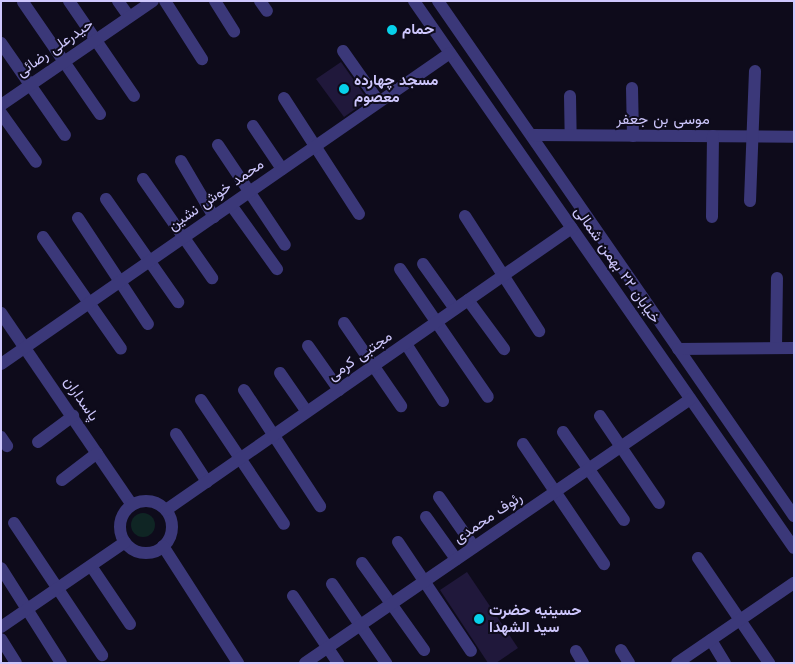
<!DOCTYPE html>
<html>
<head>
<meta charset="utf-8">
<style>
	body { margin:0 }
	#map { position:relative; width:795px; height:664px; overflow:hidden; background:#0e0b1b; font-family:"Work Sans",Vazirmatn,sans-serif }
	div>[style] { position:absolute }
	.green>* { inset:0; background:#0f2524 }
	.round { border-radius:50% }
	.building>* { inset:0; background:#20183b }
	.minor>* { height:12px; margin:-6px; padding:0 6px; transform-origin:6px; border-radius:6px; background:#3b3879 }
	.minor>.ring { margin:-6px; padding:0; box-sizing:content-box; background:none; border:12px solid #3b3879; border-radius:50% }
	.dots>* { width:14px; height:14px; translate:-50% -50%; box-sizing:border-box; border:2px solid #0e0b1b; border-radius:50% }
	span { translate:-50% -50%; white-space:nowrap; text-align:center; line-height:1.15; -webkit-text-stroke:4px #0e0b1b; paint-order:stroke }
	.poi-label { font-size:15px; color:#cec7fd; font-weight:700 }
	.left { translate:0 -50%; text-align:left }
	.street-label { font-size:15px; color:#cec7fd }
	.frame { position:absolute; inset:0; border:2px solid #cec7fd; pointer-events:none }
</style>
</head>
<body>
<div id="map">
	<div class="green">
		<i class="round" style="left:131px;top:513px;width:24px;height:24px"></i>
	</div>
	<div class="building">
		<i style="clip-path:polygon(341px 62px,368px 100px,344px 117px,316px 79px)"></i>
		<i style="clip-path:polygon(467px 572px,518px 648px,496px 663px,488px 663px,440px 590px)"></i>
	</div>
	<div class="minor">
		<i style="left:69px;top:1px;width:115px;rotate:55.6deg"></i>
		<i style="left:118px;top:1px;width:19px;rotate:55deg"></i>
		<i style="left:165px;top:1px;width:69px;rotate:57.5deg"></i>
		<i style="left:215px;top:1px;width:36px;rotate:58deg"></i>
		<i style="left:260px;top:1px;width:12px;rotate:55deg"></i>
		<i style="left:414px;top:1px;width:666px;rotate:55.21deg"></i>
		<i style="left:438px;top:1px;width:626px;rotate:55.35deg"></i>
		<i style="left:23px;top:2px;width:136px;rotate:55.5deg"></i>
		<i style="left:1px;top:43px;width:112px;rotate:55.2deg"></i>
		<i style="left:343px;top:51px;width:62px;rotate:54.8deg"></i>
		<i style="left:632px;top:88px;width:48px;rotate:88.8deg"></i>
		<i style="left:570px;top:96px;width:39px;rotate:89deg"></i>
		<i style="left:284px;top:98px;width:138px;rotate:57.1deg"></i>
		<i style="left:1px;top:105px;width:184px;rotate:-34.4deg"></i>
		<i style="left:1px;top:113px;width:60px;rotate:54.5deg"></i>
		<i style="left:253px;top:126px;width:52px;rotate:56deg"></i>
		<i style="left:533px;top:135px;width:261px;rotate:0.4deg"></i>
		<i style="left:218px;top:145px;width:120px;rotate:56.2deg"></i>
		<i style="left:181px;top:161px;width:65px;rotate:59.5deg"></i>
		<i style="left:143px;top:179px;width:121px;rotate:55.1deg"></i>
		<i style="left:106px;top:199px;width:126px;rotate:55deg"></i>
		<i style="left:750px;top:201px;width:130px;rotate:-87.8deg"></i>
		<i style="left:231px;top:205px;width:79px;rotate:54.3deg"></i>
		<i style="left:465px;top:216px;width:137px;rotate:57.2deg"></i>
		<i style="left:712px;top:217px;width:81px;rotate:-89.3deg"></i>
		<i style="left:78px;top:218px;width:127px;rotate:56.6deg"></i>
		<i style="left:43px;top:237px;width:136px;rotate:55.1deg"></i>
		<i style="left:423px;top:264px;width:55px;rotate:54.6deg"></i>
		<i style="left:400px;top:269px;width:155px;rotate:55.5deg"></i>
		<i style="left:468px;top:300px;width:61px;rotate:53.7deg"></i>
		<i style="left:1px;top:313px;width:232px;rotate:55.7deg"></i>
		<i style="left:344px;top:323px;width:101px;rotate:55.5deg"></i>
		<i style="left:406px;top:344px;width:68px;rotate:57deg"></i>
		<i style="left:308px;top:346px;width:54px;rotate:54.8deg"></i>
		<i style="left:776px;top:348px;width:70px;rotate:-89.2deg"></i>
		<i style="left:678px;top:349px;width:116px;rotate:-0.5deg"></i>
		<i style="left:1px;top:364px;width:546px;rotate:-34.71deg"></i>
		<i style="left:280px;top:373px;width:47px;rotate:55.3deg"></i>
		<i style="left:244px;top:390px;width:139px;rotate:56.8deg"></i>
		<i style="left:201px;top:400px;width:149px;rotate:56.2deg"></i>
		<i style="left:600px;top:416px;width:105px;rotate:55.9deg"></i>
		<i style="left:563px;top:432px;width:107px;rotate:55.3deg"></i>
		<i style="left:176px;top:434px;width:57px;rotate:57.1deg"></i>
		<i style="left:1px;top:437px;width:11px;rotate:56deg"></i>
		<i style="left:38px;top:442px;width:44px;rotate:-36.6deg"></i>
		<i style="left:523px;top:444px;width:145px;rotate:56deg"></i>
		<i style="left:62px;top:480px;width:44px;rotate:-37.6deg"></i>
		<i style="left:439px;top:497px;width:61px;rotate:55deg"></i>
		<i class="ring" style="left:120px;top:501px;width:40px;height:40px"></i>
		<i style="left:166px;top:510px;width:494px;rotate:-34.8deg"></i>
		<i style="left:426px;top:517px;width:52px;rotate:54.5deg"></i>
		<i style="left:14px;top:523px;width:159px;rotate:56.3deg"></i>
		<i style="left:398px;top:542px;width:131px;rotate:56.2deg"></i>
		<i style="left:163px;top:546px;width:139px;rotate:57.3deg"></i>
		<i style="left:698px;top:558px;width:127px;rotate:55.9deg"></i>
		<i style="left:362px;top:563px;width:107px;rotate:54.5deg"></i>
		<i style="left:91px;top:566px;width:70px;rotate:56.1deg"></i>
		<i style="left:1px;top:568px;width:112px;rotate:57.7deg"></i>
		<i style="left:332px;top:584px;width:96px;rotate:55.6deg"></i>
		<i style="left:293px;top:596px;width:81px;rotate:56.1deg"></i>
		<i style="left:1px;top:627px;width:150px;rotate:-34.4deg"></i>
		<i style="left:1px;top:639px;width:28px;rotate:58deg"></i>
		<i style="left:711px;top:640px;width:27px;rotate:59deg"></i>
		<i style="left:621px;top:650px;width:15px;rotate:58deg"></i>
		<i style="left:576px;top:651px;width:14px;rotate:60deg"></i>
		<i style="left:305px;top:663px;width:467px;rotate:-34.4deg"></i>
		<i style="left:677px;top:663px;width:142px;rotate:-34.4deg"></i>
	</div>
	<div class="dots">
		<i style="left:392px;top:30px;background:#07d1ea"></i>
		<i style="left:344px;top:89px;background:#07d1ea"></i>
		<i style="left:479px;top:619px;background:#07d1ea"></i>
	</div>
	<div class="poi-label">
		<span class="left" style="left:402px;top:30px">حمام</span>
		<span class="left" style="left:354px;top:89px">مسجد چهارده<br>معصوم</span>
		<span class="left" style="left:489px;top:619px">حسینیه حضرت<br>سید الشهدا</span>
	</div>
	<div class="street-label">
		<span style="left:55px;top:48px;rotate:-35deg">حیدرعلی رضائی</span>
		<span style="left:663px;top:120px">موسی بن جعفر</span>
		<span style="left:216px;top:195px;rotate:-35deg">محمد خوش نشین</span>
		<span style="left:617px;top:265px;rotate:55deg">خیابان ۲۲ بهمن شمالی</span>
		<span style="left:360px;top:356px;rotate:-35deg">مجتبی کرمی</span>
		<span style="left:81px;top:399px;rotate:56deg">پاسداران</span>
		<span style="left:488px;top:518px;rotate:-34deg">رئوف محمدی</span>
	</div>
	<div class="frame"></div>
</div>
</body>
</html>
